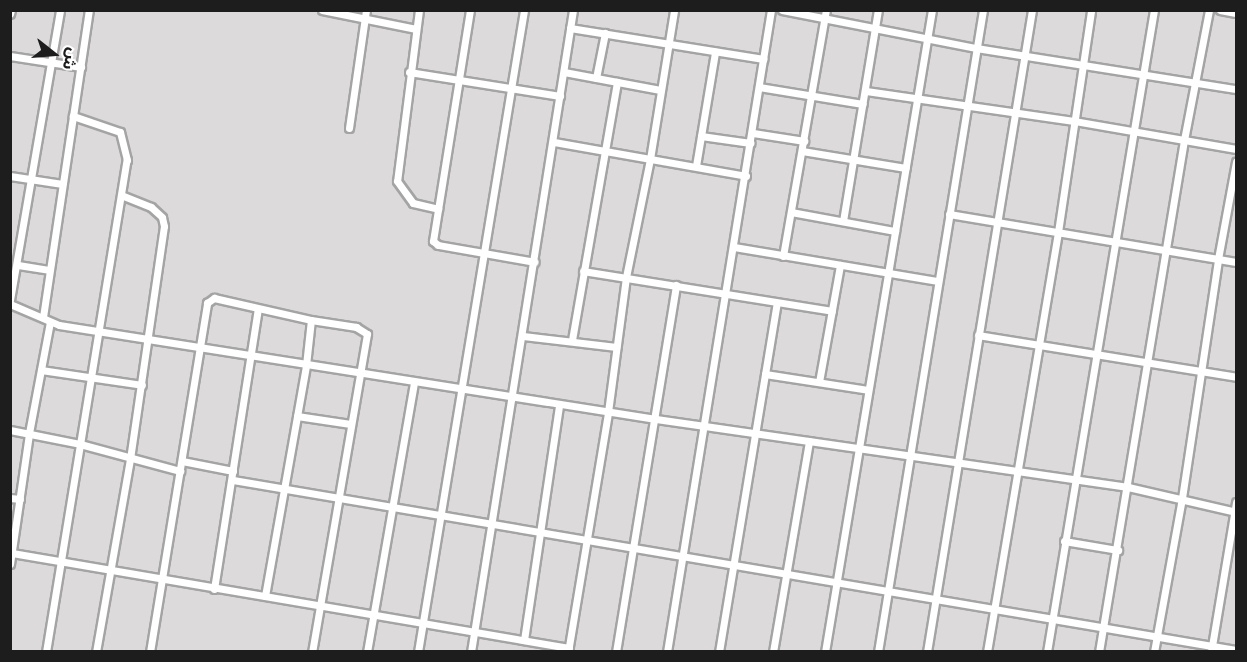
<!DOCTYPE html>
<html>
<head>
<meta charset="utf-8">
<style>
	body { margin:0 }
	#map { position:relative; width:1247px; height:662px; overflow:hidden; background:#efeae3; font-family:"Exo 2","Noto Sans Arabic",sans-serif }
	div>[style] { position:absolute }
	.residential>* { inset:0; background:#dcdadb }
	.roads { filter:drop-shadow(2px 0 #a4a4a4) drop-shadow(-2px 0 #a4a4a4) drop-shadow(0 2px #a4a4a4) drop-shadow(0 -2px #a4a4a4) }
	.minor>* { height:7px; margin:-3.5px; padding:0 3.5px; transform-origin:3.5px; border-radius:3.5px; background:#fff }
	span { translate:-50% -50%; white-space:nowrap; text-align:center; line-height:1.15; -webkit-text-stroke:5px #fff; paint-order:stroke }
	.frame { position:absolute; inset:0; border:12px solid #1d1d1d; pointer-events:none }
	.north { position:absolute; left:24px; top:24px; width:60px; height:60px; -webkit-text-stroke:4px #fff; paint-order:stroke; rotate:107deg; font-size:16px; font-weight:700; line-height:24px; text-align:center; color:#1d1d1d }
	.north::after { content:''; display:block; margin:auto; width:21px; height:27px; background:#1d1d1d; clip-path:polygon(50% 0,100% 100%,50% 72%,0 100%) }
</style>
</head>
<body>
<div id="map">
	<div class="residential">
		<i style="clip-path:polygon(11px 11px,1236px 11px,1236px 651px,11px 651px)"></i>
	</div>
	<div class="roads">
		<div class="minor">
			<i style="left:322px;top:10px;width:96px;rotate:11.4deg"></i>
			<i style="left:419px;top:10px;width:172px;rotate:97.3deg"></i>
			<i style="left:397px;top:181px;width:27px;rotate:54deg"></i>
			<i style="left:413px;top:203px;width:26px;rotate:13deg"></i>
			<i style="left:470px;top:10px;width:234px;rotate:99.1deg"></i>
			<i style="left:433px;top:241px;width:6px;rotate:39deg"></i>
			<i style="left:438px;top:245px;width:98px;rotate:9.9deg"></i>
			<i style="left:782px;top:10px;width:198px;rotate:11.1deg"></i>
			<i style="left:976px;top:48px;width:263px;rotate:9deg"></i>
			<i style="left:1220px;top:10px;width:16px;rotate:11deg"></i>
			<i style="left:10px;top:14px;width:4px;rotate:-76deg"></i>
			<i style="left:570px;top:28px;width:196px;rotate:9.1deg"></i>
			<i style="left:10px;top:56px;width:72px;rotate:8.8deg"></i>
			<i style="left:409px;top:72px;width:153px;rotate:9deg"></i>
			<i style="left:564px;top:72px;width:98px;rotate:10.6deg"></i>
			<i style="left:596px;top:78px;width:46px;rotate:-78.7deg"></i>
			<i style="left:759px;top:87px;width:105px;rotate:9.3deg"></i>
			<i style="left:866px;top:91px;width:210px;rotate:8.2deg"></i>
			<i style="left:1074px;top:121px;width:164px;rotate:9.8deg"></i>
			<i style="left:349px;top:128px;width:119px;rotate:-81.8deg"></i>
			<i style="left:753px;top:133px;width:52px;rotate:8.9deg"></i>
			<i style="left:701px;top:136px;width:50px;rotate:8deg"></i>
			<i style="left:554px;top:142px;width:195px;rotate:10deg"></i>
			<i style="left:802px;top:151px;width:105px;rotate:9.3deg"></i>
			<i style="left:696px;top:166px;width:116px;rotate:-80.5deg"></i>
			<i style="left:10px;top:176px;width:53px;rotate:8.7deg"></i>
			<i style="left:791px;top:212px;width:106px;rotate:10.4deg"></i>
			<i style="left:949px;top:214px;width:291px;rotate:9.5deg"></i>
			<i style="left:843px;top:221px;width:214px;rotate:-80.6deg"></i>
			<i style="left:734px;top:247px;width:207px;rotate:9.5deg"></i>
			<i style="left:783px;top:256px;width:250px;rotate:-80.1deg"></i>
			<i style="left:18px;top:265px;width:31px;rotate:9deg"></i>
			<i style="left:583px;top:271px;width:252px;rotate:9.1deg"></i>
			<i style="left:10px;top:300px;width:294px;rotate:-80.2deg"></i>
			<i style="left:10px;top:304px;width:53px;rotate:23.2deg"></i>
			<i style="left:59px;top:325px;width:604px;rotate:8.95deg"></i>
			<i style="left:656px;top:419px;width:477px;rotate:8.2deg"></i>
			<i style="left:1128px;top:487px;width:111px;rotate:13deg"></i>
			<i style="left:43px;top:317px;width:310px;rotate:-81.5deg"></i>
			<i style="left:978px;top:335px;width:261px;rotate:9.2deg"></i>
			<i style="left:523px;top:336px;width:94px;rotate:6.7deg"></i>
			<i style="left:572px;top:340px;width:262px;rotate:-80.1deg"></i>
			<i style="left:41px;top:370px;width:102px;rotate:8.4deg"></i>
			<i style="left:765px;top:374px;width:104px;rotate:8.8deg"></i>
			<i style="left:819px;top:382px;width:119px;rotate:-79.8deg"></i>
			<i style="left:297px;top:416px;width:54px;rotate:8.6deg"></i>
			<i style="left:10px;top:430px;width:71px;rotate:11.3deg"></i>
			<i style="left:80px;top:444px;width:104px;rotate:15.1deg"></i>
			<i style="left:182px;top:461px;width:52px;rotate:11.1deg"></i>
			<i style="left:233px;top:480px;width:1017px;rotate:9.62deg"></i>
			<i style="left:10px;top:498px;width:10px;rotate:6deg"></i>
			<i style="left:1064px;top:541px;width:55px;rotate:9.5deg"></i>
			<i style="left:12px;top:553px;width:565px;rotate:9.68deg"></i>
			<i style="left:10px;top:564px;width:132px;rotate:-81.7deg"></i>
			<i style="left:29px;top:433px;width:113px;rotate:-79.3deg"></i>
			<i style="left:214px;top:589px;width:283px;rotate:-81.1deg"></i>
			<i style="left:265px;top:596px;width:235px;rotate:-79.9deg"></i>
			<i style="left:306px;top:365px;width:45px;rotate:-83.7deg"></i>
			<i style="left:524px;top:640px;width:238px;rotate:-81.5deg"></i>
			<i style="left:46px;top:652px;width:499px;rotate:-80.7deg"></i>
			<i style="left:127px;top:160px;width:29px;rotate:-104deg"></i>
			<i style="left:120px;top:132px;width:50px;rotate:-161.2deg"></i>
			<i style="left:96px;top:652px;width:196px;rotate:-80deg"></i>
			<i style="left:130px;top:459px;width:235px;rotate:-81.7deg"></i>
			<i style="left:164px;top:226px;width:9px;rotate:-103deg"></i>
			<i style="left:162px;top:217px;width:15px;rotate:-138deg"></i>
			<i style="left:151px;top:207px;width:31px;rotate:-158deg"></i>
			<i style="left:150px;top:652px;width:354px;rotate:-80.7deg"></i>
			<i style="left:207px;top:303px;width:9px;rotate:-36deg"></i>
			<i style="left:214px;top:298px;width:99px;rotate:12.8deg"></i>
			<i style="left:311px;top:320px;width:46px;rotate:8.8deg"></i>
			<i style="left:356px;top:327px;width:13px;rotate:32deg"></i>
			<i style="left:367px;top:334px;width:323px;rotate:99.8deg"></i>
			<i style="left:367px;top:652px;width:274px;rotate:-80.1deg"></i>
			<i style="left:418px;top:652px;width:651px;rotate:-80.62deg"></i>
			<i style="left:471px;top:652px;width:650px;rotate:-80.97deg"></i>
			<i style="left:568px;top:652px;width:243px;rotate:-80.5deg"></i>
			<i style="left:608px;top:412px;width:136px;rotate:-82.4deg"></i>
			<i style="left:626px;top:277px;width:120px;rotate:-78.5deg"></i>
			<i style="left:650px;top:159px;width:151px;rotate:-80.8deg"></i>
			<i style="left:616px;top:652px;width:372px;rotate:-80.7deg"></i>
			<i style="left:667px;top:652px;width:650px;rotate:-80.8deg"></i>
			<i style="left:719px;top:652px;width:354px;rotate:-80.6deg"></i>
			<i style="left:773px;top:652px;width:214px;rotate:-80.3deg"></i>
			<i style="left:825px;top:652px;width:651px;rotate:-80.54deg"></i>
			<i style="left:878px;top:652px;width:651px;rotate:-80.71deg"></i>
			<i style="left:927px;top:652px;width:651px;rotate:-80.71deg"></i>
			<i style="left:987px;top:652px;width:426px;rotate:-80.4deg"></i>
			<i style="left:1058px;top:232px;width:224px;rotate:-81.5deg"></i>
			<i style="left:1047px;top:652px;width:651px;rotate:-80.54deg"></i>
			<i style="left:1099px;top:652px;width:519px;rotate:-80.57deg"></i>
			<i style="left:1184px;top:140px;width:132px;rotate:-79.1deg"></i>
			<i style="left:1154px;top:652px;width:157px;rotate:-79.7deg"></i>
			<i style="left:1182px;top:498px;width:242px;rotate:-81.4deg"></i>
			<i style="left:1218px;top:259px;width:99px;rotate:-79.5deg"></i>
			<i style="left:1211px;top:652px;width:152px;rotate:-80.5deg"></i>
		</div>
	</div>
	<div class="frame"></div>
	<div class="north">ش</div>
</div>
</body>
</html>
